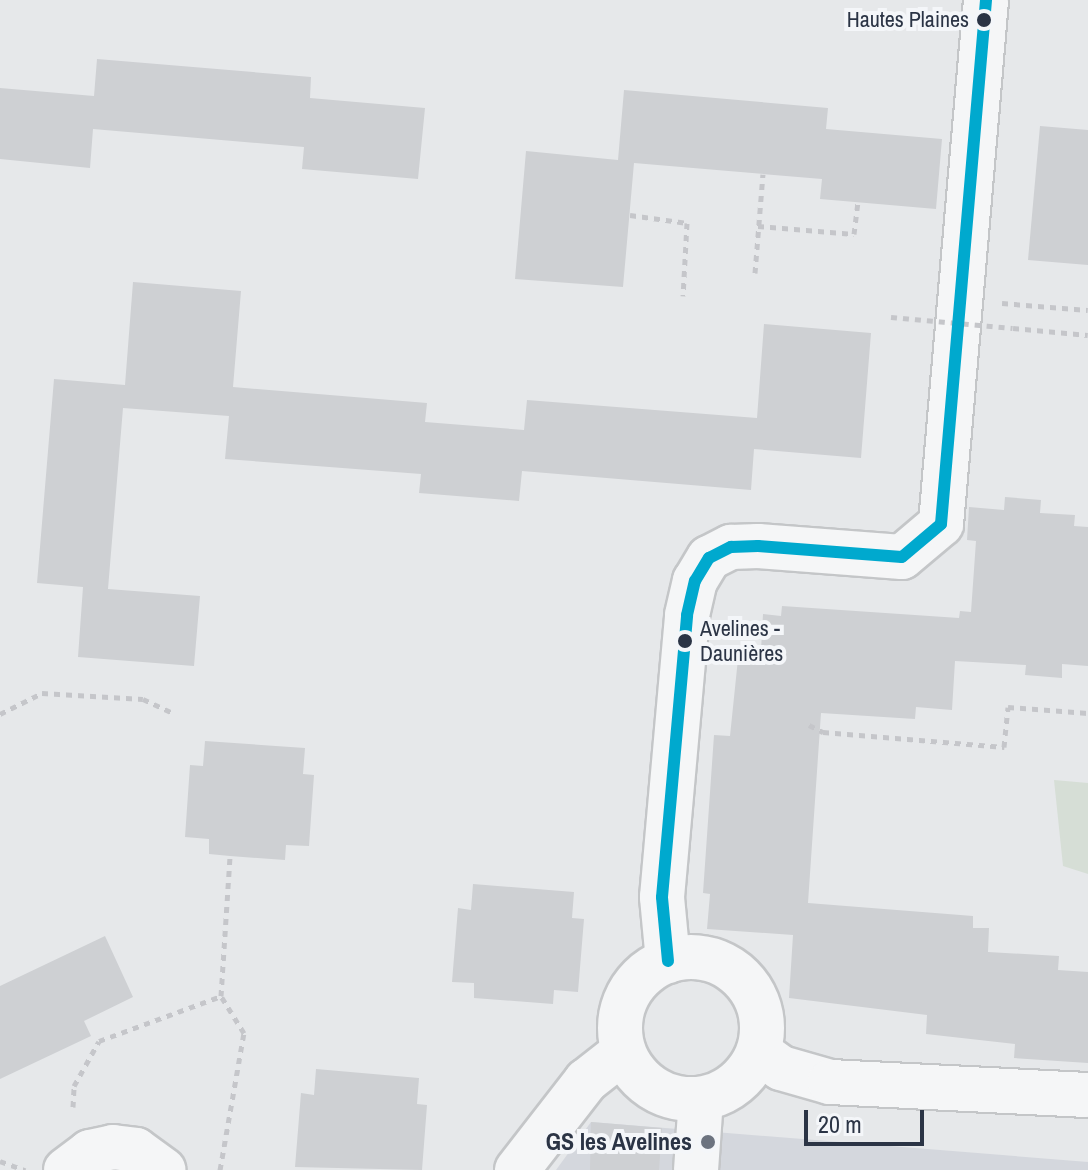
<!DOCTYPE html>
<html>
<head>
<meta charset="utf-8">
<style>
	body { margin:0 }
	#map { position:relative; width:1088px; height:1170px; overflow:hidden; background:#e6e8ea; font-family:"Archivo Narrow",sans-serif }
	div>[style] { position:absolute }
	.built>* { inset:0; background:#d4d7dd }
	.green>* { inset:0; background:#d6ded6 }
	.building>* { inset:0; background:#ced0d3 }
	.path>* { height:5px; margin-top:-2.5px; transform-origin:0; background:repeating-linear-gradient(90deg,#c5c6ca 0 6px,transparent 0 12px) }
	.roads { filter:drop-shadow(2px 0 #c4c6c8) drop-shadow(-2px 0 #c4c6c8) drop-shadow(0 2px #c4c6c8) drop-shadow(0 -2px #c4c6c8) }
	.minor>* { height:44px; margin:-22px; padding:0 22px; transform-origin:22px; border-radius:22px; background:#f5f6f7 }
	.minor>.ring { margin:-22px; padding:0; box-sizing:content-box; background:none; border:44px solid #f5f6f7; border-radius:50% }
	.path-bridge>* { height:5px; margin-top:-2.5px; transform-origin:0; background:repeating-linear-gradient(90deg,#c5c6ca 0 6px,transparent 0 12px) }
	.bus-1>* { height:12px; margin:-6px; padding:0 6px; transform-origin:6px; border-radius:6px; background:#00a9ce }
	.dots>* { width:22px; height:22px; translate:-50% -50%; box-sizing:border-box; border:4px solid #f4f6f9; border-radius:50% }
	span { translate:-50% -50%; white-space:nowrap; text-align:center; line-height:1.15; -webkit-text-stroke:8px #f4f6f9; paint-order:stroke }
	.bus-label { font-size:22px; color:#2b3445 }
	.right { translate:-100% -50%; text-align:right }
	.left { translate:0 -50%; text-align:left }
	.poi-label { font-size:24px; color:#2b3445; font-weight:700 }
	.scale { position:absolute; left:804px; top:1110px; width:120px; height:36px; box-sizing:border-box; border:4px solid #2b3445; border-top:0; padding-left:10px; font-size:24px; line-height:28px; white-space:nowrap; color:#2b3445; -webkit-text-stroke:6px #f4f6f9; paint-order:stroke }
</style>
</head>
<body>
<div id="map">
	<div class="built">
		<i style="clip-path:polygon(591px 1122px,1088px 1162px,1088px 1170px,556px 1170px)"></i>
	</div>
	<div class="green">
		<i style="clip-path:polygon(1054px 780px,1088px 783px,1088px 874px,1063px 866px)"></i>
	</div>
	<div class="building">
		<i style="clip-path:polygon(97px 59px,311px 77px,310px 98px,425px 108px,418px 179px,302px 169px,304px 147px,93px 129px,90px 168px,0 159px,0 88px,94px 96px)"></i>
		<i style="clip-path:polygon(624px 90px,828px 108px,826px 129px,942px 139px,936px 209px,820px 199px,822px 179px,634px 163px,623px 287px,515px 279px,526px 151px,618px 160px)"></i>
		<i style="clip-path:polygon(1040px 126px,1088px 130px,1088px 265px,1028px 260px)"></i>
		<i style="clip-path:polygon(133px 282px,241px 291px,233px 387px,427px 403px,425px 422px,524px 430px,527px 400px,757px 418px,764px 324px,871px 333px,861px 458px,754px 449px,751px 490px,522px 471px,519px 501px,419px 493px,421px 474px,225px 459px,229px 416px,123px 408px,108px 589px,200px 596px,194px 666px,78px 657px,83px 587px,37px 583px,54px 379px,125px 385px)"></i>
		<i style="clip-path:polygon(1005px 497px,1041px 500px,1040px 513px,1075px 515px,1074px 526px,1088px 527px,1088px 666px,1062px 664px,1062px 678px,1025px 675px,1026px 665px,955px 661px,952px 710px,916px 707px,915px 719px,821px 713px,808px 903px,973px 916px,973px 928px,989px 928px,988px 952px,1059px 956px,1058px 970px,1088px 972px,1088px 1063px,1014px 1058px,1015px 1044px,926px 1034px,927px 1015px,789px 998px,793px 935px,707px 929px,710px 894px,703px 893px,714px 735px,730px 736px,739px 649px,761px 650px,763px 614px,781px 616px,782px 606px,959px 618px,960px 611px,971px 612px,976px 541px,967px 540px,969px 507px,1004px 510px)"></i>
		<i style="clip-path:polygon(205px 741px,305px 748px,303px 774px,314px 775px,309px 846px,286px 845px,285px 860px,230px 856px,209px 854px,209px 839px,185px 837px,190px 765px,203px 766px)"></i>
		<i style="clip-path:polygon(473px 884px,574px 892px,572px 918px,584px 919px,578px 992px,554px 990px,553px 1004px,474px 998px,474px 983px,452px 982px,458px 908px,471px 910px)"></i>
		<i style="clip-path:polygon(105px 936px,133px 997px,84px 1021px,91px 1036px,0 1079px,0 986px)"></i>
		<i style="clip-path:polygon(316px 1069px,419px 1078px,417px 1104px,427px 1105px,422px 1170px,295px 1167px,301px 1093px,314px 1095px)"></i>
		<i style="clip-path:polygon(591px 1122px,662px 1128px,659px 1170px,590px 1170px)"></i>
	</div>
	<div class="path">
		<i style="left:630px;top:215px;width:58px;rotate:8deg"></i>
		<i style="left:687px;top:223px;width:73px;rotate:93.1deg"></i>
		<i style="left:758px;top:226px;width:96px;rotate:4.8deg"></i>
		<i style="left:854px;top:234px;width:31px;rotate:-83deg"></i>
		<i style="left:755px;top:273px;width:99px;rotate:-85.4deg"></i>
		<i style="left:1002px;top:303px;width:86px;rotate:4.7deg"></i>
		<i style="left:1013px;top:328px;width:75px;rotate:5.3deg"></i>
		<i style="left:0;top:714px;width:47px;rotate:-26.6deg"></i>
		<i style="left:42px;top:693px;width:101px;rotate:3.4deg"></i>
		<i style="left:143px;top:699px;width:33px;rotate:25deg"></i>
		<i style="left:809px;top:725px;width:16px;rotate:27deg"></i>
		<i style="left:823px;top:732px;width:182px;rotate:4.7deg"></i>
		<i style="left:1004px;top:747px;width:40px;rotate:-84.3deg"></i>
		<i style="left:1008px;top:707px;width:80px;rotate:4.3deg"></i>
		<i style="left:73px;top:1107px;width:21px;rotate:-87deg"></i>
		<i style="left:74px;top:1086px;width:51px;rotate:-60.9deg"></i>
		<i style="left:99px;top:1041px;width:130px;rotate:-20.2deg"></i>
		<i style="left:0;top:1161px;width:27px;rotate:20deg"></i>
		<i style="left:220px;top:1170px;width:139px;rotate:-80.1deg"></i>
		<i style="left:244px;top:1033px;width:44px;rotate:-121.9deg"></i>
		<i style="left:221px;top:996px;width:140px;rotate:-86.3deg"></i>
	</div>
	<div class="roads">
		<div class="minor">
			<i class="ring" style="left:620px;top:957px;width:98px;height:98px"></i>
			<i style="left:668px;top:961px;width:64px;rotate:-95.4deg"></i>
			<i style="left:662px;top:897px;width:283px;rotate:-84.9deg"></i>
			<i style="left:687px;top:615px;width:35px;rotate:-77deg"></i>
			<i style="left:695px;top:581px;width:27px;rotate:-59deg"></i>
			<i style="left:709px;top:558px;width:25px;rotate:-27deg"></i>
			<i style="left:731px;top:547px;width:27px;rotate:-2deg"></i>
			<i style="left:758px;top:546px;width:144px;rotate:4.4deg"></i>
			<i style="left:902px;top:557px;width:51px;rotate:-40.2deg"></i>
			<i style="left:941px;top:524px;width:526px;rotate:-85.09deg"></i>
			<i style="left:759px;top:1052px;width:27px;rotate:36deg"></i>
			<i style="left:781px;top:1068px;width:51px;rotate:15.9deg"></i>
			<i style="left:830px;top:1082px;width:258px;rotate:2.9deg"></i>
			<i style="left:66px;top:1170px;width:30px;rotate:-37deg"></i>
			<i style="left:90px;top:1152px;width:24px;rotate:-12deg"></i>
			<i style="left:113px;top:1147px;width:23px;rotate:7deg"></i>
			<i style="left:136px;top:1150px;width:34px;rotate:36deg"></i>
			<i style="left:517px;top:1170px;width:113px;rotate:-52.2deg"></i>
			<i style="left:586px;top:1081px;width:47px;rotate:-38.1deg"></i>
			<i style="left:696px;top:1170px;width:71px;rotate:-86deg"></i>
		</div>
	</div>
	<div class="path-bridge">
		<i style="left:891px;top:317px;width:122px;rotate:5.2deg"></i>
	</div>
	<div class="bus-1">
		<i style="left:668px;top:961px;width:64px;rotate:-95.4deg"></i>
		<i style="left:662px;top:897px;width:283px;rotate:-84.9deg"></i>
		<i style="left:687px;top:615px;width:35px;rotate:-77deg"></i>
		<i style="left:695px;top:581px;width:27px;rotate:-59deg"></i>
		<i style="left:709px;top:558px;width:25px;rotate:-27deg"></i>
		<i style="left:731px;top:547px;width:27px;rotate:-2deg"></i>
		<i style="left:758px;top:546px;width:144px;rotate:4.4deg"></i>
		<i style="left:902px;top:557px;width:51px;rotate:-40.2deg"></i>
		<i style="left:941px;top:524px;width:526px;rotate:-85.09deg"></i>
	</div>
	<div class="dots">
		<i style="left:984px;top:20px;background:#2b3445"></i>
		<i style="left:685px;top:641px;background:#2b3445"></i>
		<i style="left:708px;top:1142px;background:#6c737f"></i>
	</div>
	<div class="bus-label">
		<span class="right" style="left:969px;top:20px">Hautes Plaines</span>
		<span class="left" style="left:700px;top:641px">Avelines -<br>Daunières</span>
	</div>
	<div class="poi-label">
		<span class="right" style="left:692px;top:1142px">GS les Avelines</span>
	</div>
	<div class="scale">20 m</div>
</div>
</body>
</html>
